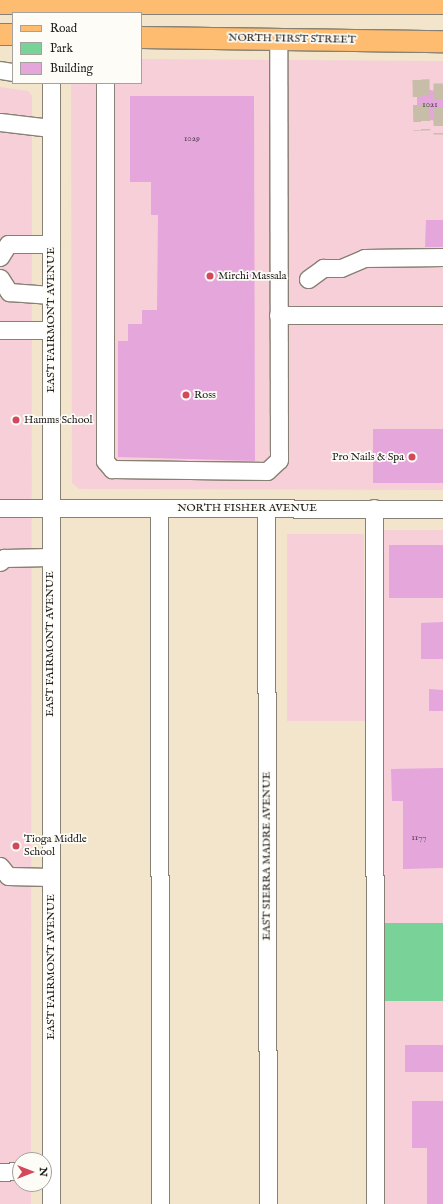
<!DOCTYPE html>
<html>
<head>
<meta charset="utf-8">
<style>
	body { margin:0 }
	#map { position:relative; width:443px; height:1204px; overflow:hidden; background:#f2e5cb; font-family:"IM FELL English",serif }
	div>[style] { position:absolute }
	.built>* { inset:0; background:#f6cfd9 }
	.green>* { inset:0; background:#79d298 }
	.building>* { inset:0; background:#e5a6db }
	.minor-tunnel>* { height:17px; margin-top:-8.5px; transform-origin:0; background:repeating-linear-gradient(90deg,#c7bda8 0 17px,transparent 0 25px) }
	.roads { filter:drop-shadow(1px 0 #878074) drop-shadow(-1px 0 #878074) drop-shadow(0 1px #878074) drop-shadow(0 -1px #878074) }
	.minor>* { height:17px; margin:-8.5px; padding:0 8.5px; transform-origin:8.5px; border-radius:8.5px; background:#fff }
	.major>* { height:21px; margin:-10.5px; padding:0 10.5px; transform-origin:10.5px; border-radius:10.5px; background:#febc70 }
	.dots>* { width:11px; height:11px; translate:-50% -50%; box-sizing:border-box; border:2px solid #fdfcf7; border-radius:50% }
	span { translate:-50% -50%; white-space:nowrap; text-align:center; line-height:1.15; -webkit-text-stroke:3.5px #fdfcf7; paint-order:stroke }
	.number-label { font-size:9px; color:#4e3e4c }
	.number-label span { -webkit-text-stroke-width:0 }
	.street-label { font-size:11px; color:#1c1c1c }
	.poi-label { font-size:11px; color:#1c1c1c }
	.left { translate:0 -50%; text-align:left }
	.right { translate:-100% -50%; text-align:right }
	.legend { position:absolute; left:12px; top:12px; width:130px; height:72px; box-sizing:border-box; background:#fdfcf7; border:1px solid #a3a29f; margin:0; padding:5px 7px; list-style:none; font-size:12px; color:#1c1c1c }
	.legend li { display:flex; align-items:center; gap:8px; height:20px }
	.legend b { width:20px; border:1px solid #a3a29f }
	.north { position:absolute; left:12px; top:1152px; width:40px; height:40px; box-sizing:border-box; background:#fdfcf7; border:1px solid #a3a29f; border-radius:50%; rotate:90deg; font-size:11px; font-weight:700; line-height:16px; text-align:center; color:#1c1c1c }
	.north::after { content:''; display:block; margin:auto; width:14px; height:18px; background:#d1495b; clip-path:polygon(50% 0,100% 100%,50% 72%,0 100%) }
</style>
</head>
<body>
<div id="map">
	<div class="built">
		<i style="clip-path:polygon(141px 59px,443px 61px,443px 490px,79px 489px,72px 483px,71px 83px,141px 83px)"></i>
		<i style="clip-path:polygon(0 87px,28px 91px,32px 96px,31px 1160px,20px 1160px,20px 1184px,31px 1184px,31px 1204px,0 1204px)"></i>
		<i style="clip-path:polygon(379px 530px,443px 530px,443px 923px,380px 923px)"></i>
		<i style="clip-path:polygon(287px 534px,364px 534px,365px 721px,287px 721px)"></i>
		<i style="clip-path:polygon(381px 1001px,443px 1001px,443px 1204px,381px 1204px)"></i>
	</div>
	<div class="green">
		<i style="clip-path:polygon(380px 923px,443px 923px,443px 1001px,381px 1001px)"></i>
	</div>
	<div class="building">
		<i style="clip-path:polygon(417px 88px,443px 92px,443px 122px,417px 118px)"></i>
		<i style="clip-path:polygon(130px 96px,254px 96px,255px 461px,118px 457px,118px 341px,128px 341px,128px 324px,142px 324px,142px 310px,157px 310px,158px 215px,151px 215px,151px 182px,130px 182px)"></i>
		<i style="clip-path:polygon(426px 220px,443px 220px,443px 247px,425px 247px)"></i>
		<i style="clip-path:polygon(373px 429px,443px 429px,443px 483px,373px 483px)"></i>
		<i style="clip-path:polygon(389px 545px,443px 545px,443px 598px,389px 598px)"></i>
		<i style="clip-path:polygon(443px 622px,443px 659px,421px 659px,421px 623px)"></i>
		<i style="clip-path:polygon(429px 689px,443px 690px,443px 711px,429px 711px)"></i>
		<i style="clip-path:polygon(443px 768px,443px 868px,403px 869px,403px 801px,392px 801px,391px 769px)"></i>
		<i style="clip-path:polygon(405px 1045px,443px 1045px,443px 1072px,405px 1072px)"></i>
		<i style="clip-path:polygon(412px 1101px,443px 1101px,443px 1204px,427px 1204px,427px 1148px,412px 1148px)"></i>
	</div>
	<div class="minor-tunnel">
		<i style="left:421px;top:79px;width:51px;rotate:88.9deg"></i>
		<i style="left:442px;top:83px;width:51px;rotate:90deg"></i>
	</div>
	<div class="roads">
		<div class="minor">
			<i style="left:0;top:70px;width:13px;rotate:9deg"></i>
			<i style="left:51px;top:83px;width:1121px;rotate:90deg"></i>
			<i style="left:105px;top:83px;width:378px;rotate:90deg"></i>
			<i style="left:105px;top:461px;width:11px;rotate:49deg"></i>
			<i style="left:112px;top:469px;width:155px;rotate:0.7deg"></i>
			<i style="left:267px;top:471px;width:16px;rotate:-43deg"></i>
			<i style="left:279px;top:460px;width:421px;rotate:-90.1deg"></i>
			<i style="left:0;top:122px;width:51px;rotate:6.7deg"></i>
			<i style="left:0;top:257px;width:15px;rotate:-58deg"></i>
			<i style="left:8px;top:244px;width:43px"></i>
			<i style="left:0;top:278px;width:17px;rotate:57deg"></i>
			<i style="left:9px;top:292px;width:42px;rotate:4.1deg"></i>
			<i style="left:308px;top:279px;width:19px;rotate:-36deg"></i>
			<i style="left:323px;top:268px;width:18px"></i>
			<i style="left:341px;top:268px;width:25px;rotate:-23deg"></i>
			<i style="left:364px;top:258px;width:79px;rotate:-0.7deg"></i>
			<i style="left:278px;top:315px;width:165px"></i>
			<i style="left:0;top:330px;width:51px"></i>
			<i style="left:0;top:508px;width:443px;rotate:0.1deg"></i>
			<i style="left:159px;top:508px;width:696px;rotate:89.92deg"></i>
			<i style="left:374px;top:508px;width:696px;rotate:89.92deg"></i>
			<i style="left:266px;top:509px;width:695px;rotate:89.84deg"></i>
			<i style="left:0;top:562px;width:6px;rotate:-45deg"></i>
			<i style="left:4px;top:558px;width:46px;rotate:-1.2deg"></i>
			<i style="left:0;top:866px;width:13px;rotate:51deg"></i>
			<i style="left:8px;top:876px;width:43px;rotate:1.3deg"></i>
			<i style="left:0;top:1172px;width:20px;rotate:-3deg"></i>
		</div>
		<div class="major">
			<i style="left:0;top:3px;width:443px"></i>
			<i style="left:0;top:34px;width:13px"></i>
			<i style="left:141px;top:37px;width:302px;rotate:0.8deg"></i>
		</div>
	</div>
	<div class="dots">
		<i style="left:210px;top:276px;background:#d1495b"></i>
		<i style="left:186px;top:395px;background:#d1495b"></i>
		<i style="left:16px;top:420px;background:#d1495b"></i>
		<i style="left:412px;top:457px;background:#d1495b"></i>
		<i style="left:16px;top:846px;background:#d1495b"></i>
	</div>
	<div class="number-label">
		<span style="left:430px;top:105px">1021</span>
		<span style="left:192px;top:139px">1029</span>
		<span style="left:419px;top:838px">1177</span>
	</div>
	<div class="street-label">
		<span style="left:292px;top:39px;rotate:1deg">NORTH FIRST STREET</span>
		<span style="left:51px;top:320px;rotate:-90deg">EAST FAIRMONT AVENUE</span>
		<span style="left:247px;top:508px">NORTH FISHER AVENUE</span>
		<span style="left:50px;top:644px;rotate:-90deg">EAST FAIRMONT AVENUE</span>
		<span style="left:267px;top:856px;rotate:-90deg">EAST SIERRA MADRE AVENUE</span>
		<span style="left:51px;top:967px;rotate:-90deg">EAST FAIRMONT AVENUE</span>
	</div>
	<div class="poi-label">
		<span class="left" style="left:218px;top:276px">Mirchi Massala</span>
		<span class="left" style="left:194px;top:395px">Ross</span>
		<span class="left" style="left:24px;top:420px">Hamms School</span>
		<span class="right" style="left:404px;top:457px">Pro Nails &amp; Spa</span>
		<span class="left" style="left:24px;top:846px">Tioga Middle<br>School</span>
	</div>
	<ul class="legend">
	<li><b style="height:5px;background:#febc70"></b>Road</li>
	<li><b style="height:11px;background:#79d298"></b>Park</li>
	<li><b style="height:11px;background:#e5a6db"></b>Building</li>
	</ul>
	<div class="north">N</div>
</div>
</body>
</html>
